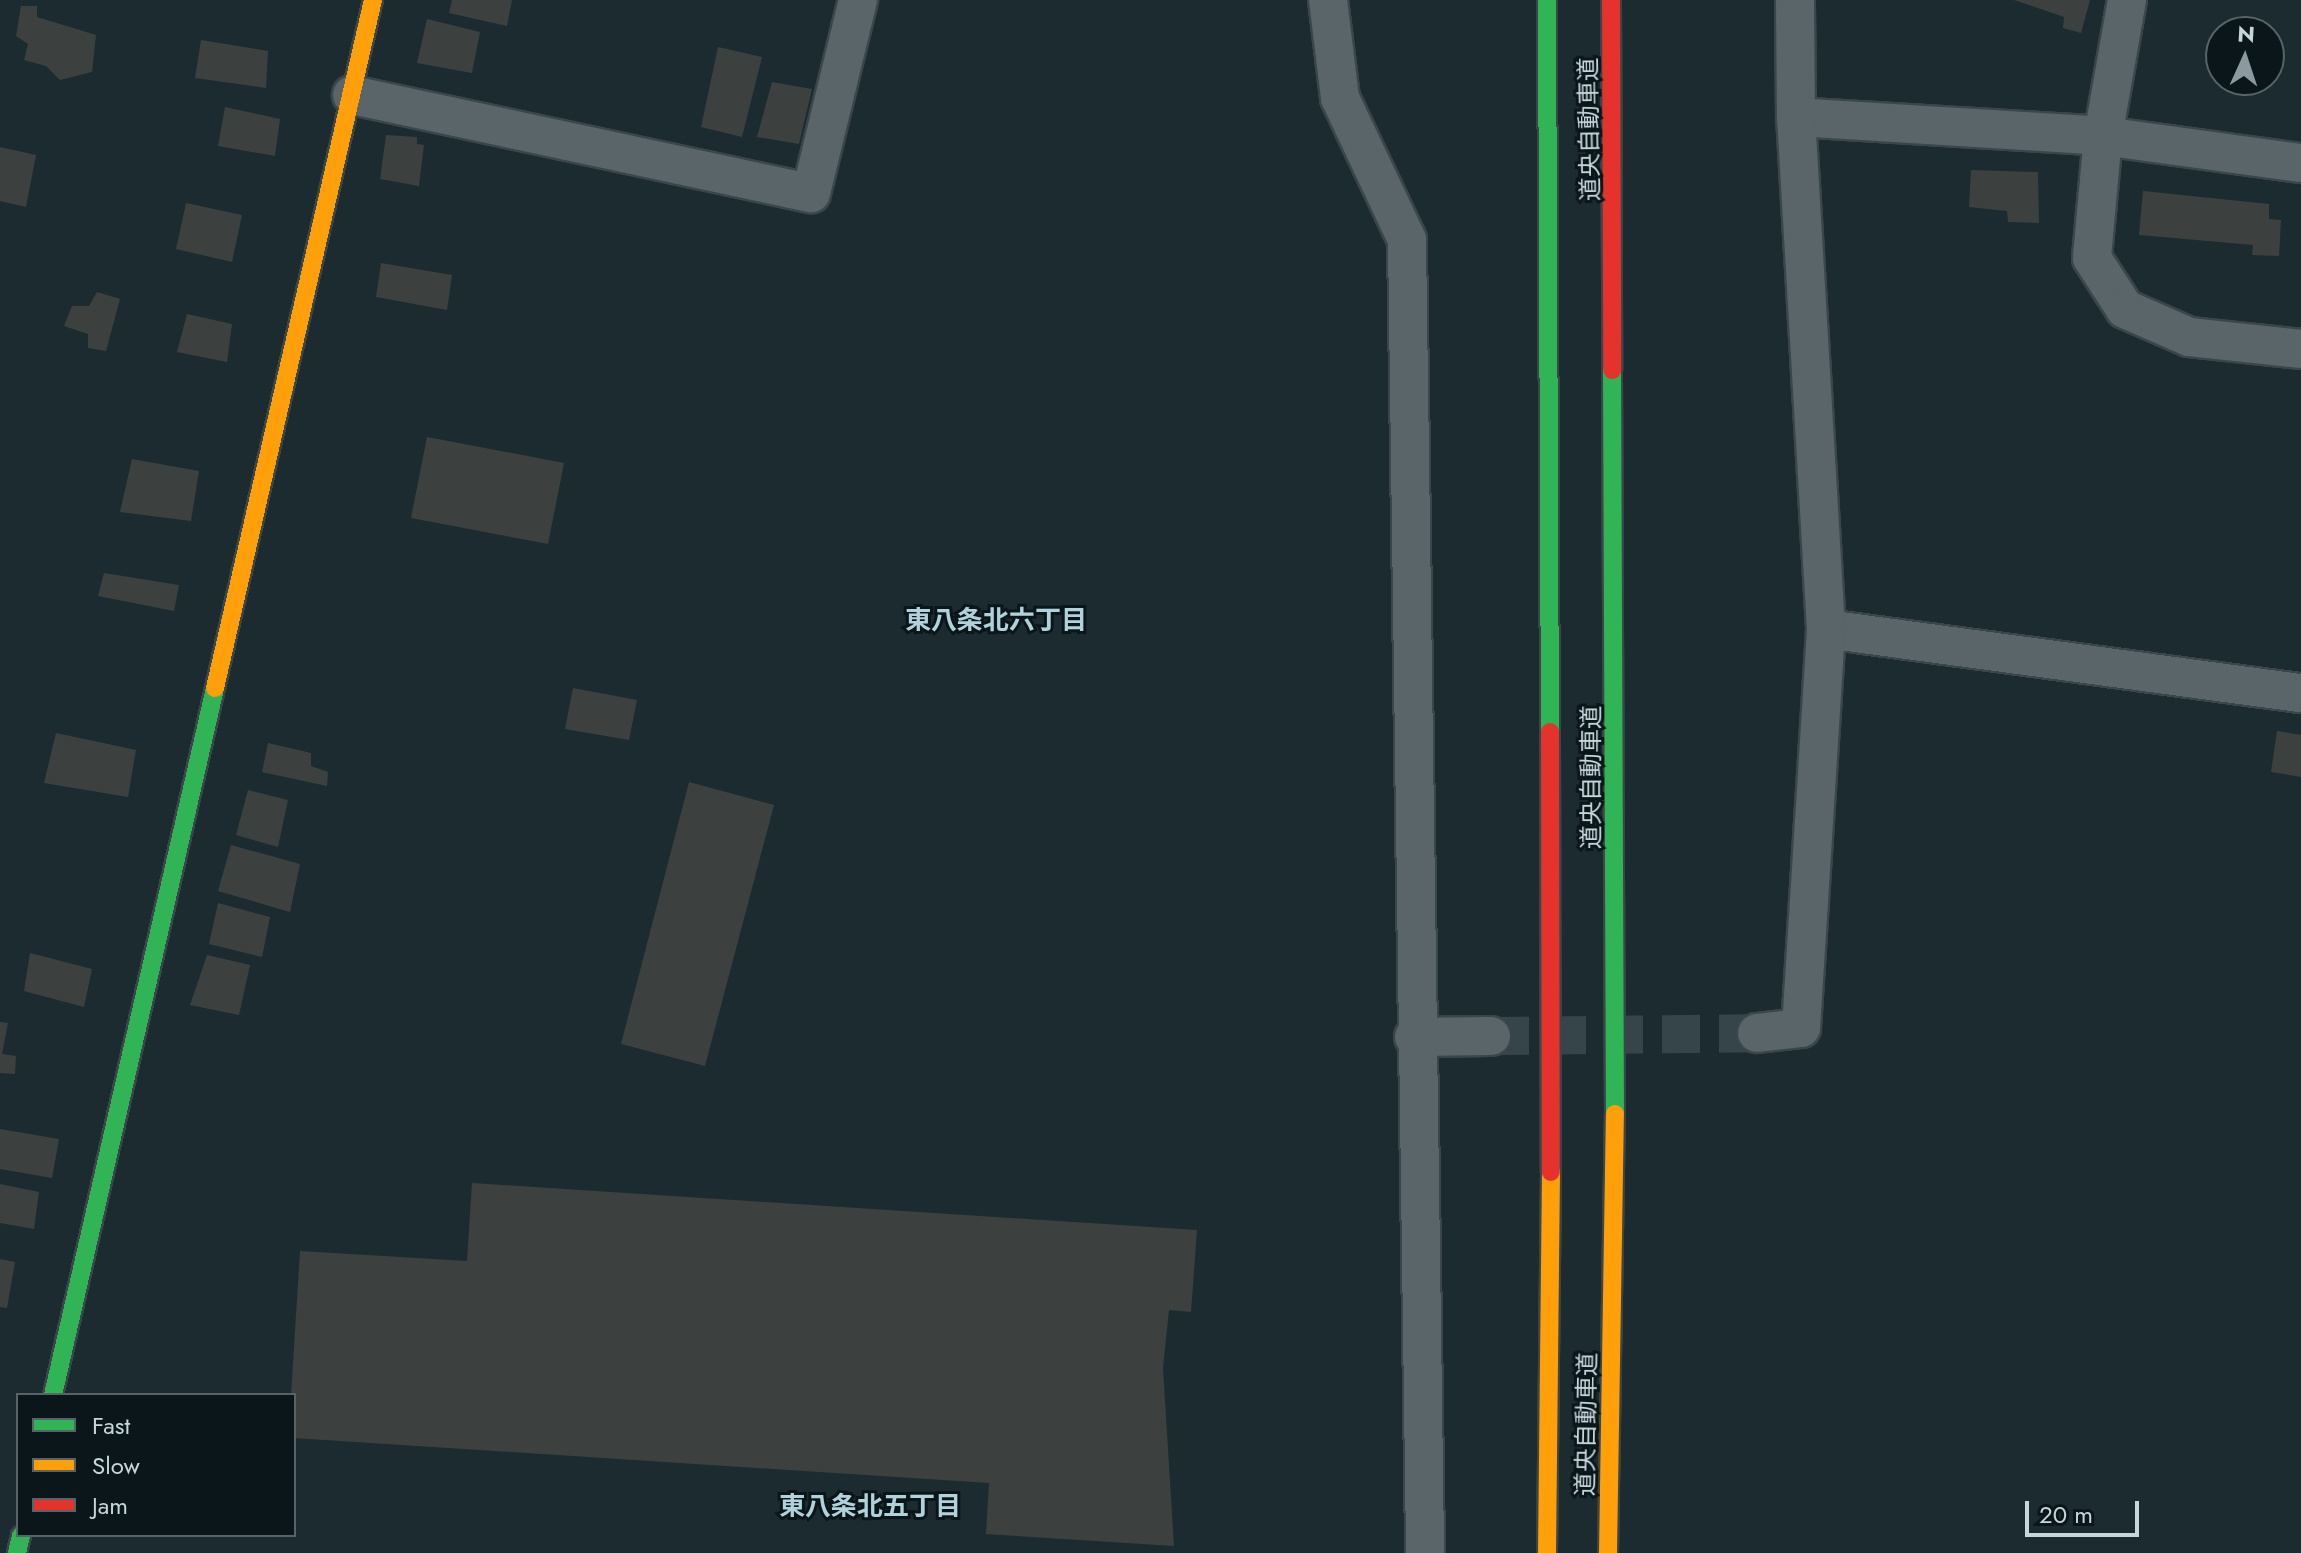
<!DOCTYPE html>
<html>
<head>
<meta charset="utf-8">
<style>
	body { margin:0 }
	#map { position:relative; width:2301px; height:1553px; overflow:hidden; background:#1c2b30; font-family:Jost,"Noto Sans JP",sans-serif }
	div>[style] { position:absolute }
	.building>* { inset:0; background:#3c4140 }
	.street-tunnel>* { height:38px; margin-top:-19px; transform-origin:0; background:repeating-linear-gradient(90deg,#36454a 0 38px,transparent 0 57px) }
	.roads { filter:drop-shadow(2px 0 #3a464a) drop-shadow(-2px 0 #3a464a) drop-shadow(0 2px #3a464a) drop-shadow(0 -2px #3a464a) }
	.street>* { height:38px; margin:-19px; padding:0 19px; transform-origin:19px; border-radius:19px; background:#596568 }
	.fast>* { height:18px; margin:-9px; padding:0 9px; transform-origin:9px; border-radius:9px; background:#30b455 }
	.slow>* { height:18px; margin:-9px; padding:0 9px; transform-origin:9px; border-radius:9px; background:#ff9f0a }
	.jam>* { height:18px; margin:-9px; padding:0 9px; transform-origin:9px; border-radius:9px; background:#e5322d }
	span { translate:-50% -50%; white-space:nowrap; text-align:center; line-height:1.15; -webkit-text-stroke:6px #0b161a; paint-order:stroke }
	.street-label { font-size:24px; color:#c6d6db }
	.neighbourhood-label { font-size:26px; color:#b1d1db; font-weight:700 }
	.legend { position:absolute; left:16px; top:1393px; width:280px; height:144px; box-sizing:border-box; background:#0b161a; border:2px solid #566367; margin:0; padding:10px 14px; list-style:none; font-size:24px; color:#c6d6db }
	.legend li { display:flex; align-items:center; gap:16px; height:40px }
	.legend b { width:40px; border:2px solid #566367 }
	.north { position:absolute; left:2205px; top:16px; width:80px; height:80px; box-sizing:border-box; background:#0b161a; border:2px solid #566367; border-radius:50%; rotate:3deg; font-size:22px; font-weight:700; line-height:32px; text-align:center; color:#c6d6db }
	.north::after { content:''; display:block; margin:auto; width:28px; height:36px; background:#8a9a9f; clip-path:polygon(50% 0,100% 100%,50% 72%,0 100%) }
	.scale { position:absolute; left:2025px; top:1501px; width:114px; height:36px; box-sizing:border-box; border:4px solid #c6d6db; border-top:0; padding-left:10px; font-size:24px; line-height:28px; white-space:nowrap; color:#c6d6db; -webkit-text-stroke:6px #0b161a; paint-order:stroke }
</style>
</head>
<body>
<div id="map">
	<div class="building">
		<i style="clip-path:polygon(452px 0,512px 0,507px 26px,449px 13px)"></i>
		<i style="clip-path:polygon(2014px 0,2090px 0,2081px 33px,2063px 28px,2064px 17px)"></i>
		<i style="clip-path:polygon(21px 6px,37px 6px,37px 17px,96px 35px,92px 72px,60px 80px,46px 66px,24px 60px,28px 44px,16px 36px)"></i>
		<i style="clip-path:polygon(427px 19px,480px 32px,472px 73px,417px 63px)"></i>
		<i style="clip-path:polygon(201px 40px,268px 51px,266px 88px,195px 78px)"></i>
		<i style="clip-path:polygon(718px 47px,762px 57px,742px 137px,701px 127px)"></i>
		<i style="clip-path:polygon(772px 82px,812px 89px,799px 144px,757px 137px)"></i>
		<i style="clip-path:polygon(225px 107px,280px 119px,275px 156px,218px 146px)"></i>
		<i style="clip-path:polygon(386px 135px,417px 137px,417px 144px,424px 145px,419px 186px,380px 179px)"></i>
		<i style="clip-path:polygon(0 147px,36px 155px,26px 207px,0 201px)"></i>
		<i style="clip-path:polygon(1971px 170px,2038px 172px,2039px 223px,2008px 222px,2007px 211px,1969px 207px)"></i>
		<i style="clip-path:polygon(2143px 191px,2269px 204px,2269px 219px,2281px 220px,2279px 256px,2252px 255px,2253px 245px,2139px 235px)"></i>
		<i style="clip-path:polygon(186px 203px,242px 215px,232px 262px,176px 249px)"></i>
		<i style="clip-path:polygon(381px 263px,452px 275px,447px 310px,376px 297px)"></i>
		<i style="clip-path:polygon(97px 292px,120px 299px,106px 351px,88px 348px,88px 334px,64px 326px,72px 306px,89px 306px)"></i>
		<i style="clip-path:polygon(187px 314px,232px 324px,227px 362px,177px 352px)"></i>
		<i style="clip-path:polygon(427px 437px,564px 463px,548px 544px,411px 518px)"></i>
		<i style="clip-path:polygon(132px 459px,199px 471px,191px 521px,120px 512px)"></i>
		<i style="clip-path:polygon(104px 573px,179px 585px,174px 611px,98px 596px)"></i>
		<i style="clip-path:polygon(573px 688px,637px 700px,629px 740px,565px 729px)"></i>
		<i style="clip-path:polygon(2277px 731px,2301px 735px,2301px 777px,2271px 772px)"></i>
		<i style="clip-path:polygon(56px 733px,136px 750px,128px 797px,44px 783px)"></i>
		<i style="clip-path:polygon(268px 743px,311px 753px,311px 766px,328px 772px,327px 786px,262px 772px)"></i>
		<i style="clip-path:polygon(689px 782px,774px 805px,705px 1066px,621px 1044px)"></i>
		<i style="clip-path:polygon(248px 790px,288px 800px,278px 847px,236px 835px)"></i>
		<i style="clip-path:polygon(231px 845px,300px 864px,290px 912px,218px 891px)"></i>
		<i style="clip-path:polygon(218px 903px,270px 917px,262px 957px,209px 944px)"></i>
		<i style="clip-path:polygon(30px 953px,92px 969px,84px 1007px,24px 991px)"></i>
		<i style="clip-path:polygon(207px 955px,250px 965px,239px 1015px,190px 1005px)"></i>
		<i style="clip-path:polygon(0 1022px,8px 1023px,2px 1054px,16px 1056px,15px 1074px,0 1073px)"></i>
		<i style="clip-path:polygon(0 1129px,59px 1139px,52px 1178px,0 1169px)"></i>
		<i style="clip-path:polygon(472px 1183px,1197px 1230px,1191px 1312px,1169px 1310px,1163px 1368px,1174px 1546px,986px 1534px,989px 1483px,294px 1438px,291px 1395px,300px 1251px,467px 1261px)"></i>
		<i style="clip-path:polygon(0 1184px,39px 1192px,34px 1229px,0 1223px)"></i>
		<i style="clip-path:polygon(0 1259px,15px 1262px,7px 1308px,0 1307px)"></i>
	</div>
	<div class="street-tunnel">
		<i style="left:1491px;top:1036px;width:266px;rotate:-0.6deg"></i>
	</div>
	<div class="roads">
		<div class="street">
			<i style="left:1328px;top:0;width:99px;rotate:83deg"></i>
			<i style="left:1340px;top:98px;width:157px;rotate:64.7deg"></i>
			<i style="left:1407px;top:240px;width:1313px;rotate:89.21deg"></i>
			<i style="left:2127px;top:0;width:138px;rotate:100deg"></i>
			<i style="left:2103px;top:136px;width:122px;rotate:95.2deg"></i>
			<i style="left:2092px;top:258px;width:61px;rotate:57.1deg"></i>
			<i style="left:2125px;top:309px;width:70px;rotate:23.6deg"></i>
			<i style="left:2189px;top:337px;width:113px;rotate:6.1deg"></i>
			<i style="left:352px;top:95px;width:469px;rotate:12.1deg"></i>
			<i style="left:811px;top:193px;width:199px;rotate:-76.3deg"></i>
			<i style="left:1796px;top:117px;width:308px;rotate:3.5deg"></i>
			<i style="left:2103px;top:136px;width:200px;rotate:7.8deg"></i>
			<i style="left:1826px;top:629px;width:479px;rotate:7.7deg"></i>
			<i style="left:1757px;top:1033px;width:44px;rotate:-6.5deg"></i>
			<i style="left:1801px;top:1028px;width:400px;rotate:-86.4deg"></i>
			<i style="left:1826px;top:629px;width:513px;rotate:-93.35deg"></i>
			<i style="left:1796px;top:117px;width:117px;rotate:-90.5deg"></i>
			<i style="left:1414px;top:1037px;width:77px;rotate:-0.7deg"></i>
		</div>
		<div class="fast">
			<i style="left:1547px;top:0;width:732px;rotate:89.77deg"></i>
			<i style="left:1612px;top:370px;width:744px;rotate:89.77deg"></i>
			<i style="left:53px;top:1395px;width:725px;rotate:-77.09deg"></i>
			<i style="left:17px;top:1553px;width:18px;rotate:-77deg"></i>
		</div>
		<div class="slow">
			<i style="left:215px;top:688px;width:706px;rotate:-77.07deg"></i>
			<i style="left:1547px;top:1553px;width:381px;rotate:-89.4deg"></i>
			<i style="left:1608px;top:1553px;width:439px;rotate:-89.1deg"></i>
		</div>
		<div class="jam">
			<i style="left:1611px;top:0;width:370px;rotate:89.8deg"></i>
			<i style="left:1550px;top:732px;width:440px;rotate:89.9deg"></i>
		</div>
	</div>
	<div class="street-label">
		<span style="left:1589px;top:129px;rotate:-91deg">道央自動車道</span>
		<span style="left:1591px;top:777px;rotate:-90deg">道央自動車道</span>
		<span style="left:1586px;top:1424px;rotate:-89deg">道央自動車道</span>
	</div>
	<div class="neighbourhood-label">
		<span style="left:996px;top:621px">東八条北六丁目</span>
		<span style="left:870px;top:1507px">東八条北五丁目</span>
	</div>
	<ul class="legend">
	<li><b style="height:10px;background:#30b455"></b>Fast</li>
	<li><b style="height:10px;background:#ff9f0a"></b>Slow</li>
	<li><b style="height:10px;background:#e5322d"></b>Jam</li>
	</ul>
	<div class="north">N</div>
	<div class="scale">20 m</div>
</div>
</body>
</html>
